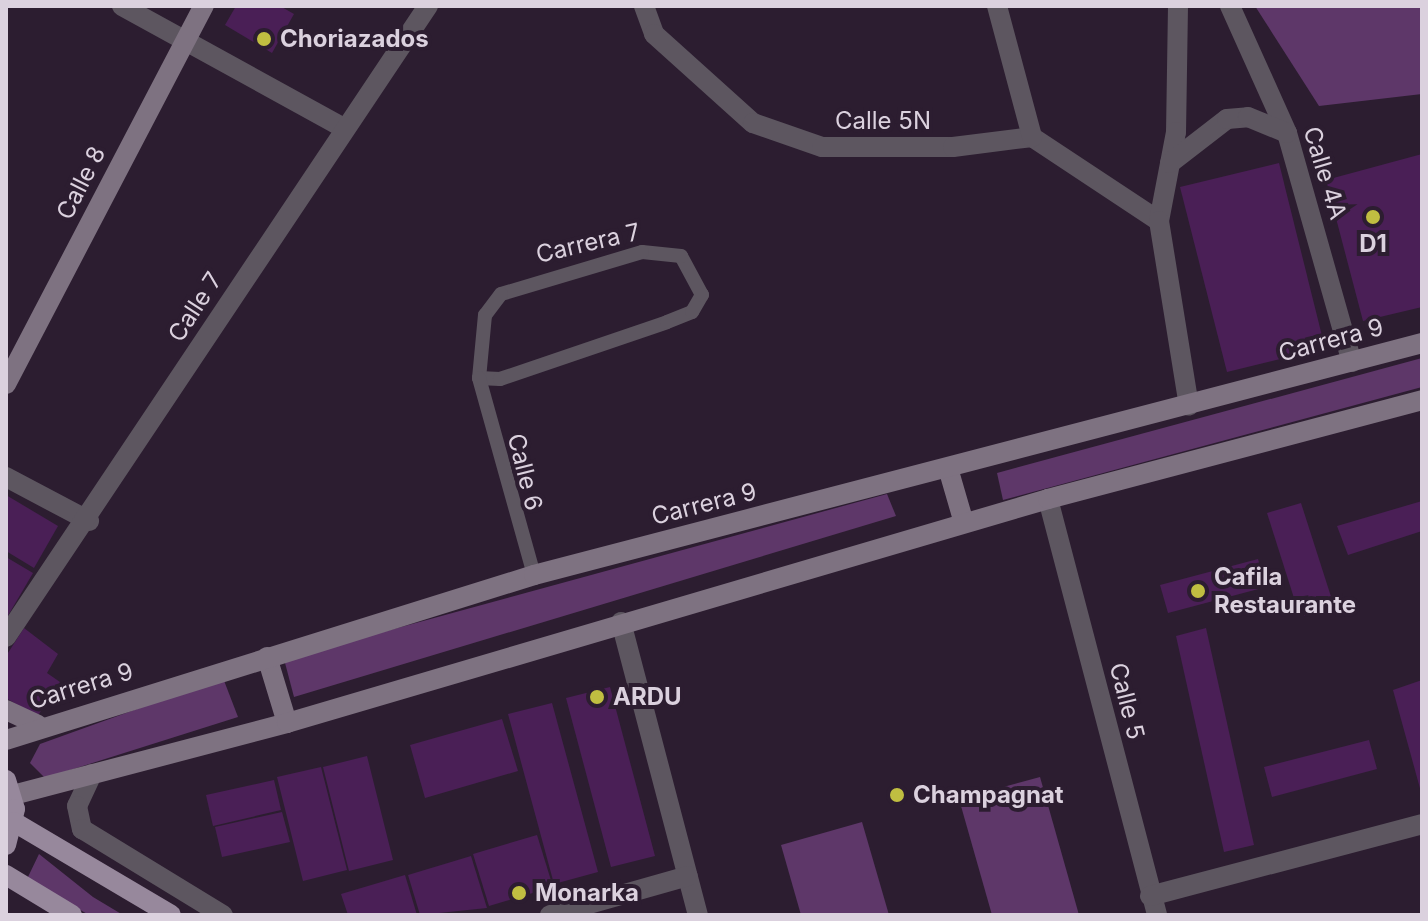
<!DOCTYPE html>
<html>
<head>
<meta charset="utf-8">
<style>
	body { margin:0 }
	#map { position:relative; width:1428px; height:921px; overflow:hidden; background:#2c1d30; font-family:Inter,sans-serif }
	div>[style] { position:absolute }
	.green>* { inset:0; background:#5e3769 }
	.building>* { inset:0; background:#4a1f56 }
	.service>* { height:14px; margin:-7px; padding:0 7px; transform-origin:7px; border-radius:7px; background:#5d5660 }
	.minor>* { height:20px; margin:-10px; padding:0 10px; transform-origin:10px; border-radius:10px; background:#5d5660 }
	.tertiary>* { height:20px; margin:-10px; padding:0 10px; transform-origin:10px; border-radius:10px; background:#5d5660 }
	.secondary>* { height:20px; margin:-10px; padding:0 10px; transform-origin:10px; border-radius:10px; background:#7e7281 }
	.primary>* { height:20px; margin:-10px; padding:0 10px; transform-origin:10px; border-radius:10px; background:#97889c }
	.dots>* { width:22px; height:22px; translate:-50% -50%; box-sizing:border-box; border:4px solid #2c1d30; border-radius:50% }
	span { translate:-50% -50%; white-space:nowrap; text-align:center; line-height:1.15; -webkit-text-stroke:8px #2c1d30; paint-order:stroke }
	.poi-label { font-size:24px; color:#dbd1de; font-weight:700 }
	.left { translate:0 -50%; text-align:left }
	.street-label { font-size:24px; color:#dbd1de }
	.frame { position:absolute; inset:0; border:8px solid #dbd1de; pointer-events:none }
</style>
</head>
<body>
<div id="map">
	<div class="green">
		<i style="clip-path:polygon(1255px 6px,1422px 6px,1422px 94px,1319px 106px)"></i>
		<i style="clip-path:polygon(1422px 358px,1422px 387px,1003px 500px,997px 473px)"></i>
		<i style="clip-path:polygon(887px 494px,896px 516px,294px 697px,284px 659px)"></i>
		<i style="clip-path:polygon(223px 678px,238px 717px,45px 778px,30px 763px,40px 744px)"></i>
		<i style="clip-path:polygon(1040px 777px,1079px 915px,992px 915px,959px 799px)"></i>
		<i style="clip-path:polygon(862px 822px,889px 915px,801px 915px,781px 845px)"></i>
		<i style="clip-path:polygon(39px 854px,93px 897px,123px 915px,89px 915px,27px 879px)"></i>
	</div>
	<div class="building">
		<i style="clip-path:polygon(236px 6px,280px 6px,294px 14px,272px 53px,225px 25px)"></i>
		<i style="clip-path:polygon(1422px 154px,1422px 307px,1363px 321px,1326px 180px)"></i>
		<i style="clip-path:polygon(1279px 163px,1325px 348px,1227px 372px,1180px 187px)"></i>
		<i style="clip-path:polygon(6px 495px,58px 526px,34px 568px,6px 551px)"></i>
		<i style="clip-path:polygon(1422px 501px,1422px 531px,1348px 555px,1337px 526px)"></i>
		<i style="clip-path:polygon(1301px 503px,1334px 606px,1300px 617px,1267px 513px)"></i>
		<i style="clip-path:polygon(6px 557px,33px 573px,6px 619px)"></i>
		<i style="clip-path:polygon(1258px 559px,1266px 587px,1168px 613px,1160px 585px)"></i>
		<i style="clip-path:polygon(24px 628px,58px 654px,47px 673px,60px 682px,37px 717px,6px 698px,6px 656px)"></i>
		<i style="clip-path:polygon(1206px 628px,1254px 845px,1224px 852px,1176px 636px)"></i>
		<i style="clip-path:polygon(1422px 680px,1422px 792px,1421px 792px,1393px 690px)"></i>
		<i style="clip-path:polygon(610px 687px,655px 856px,611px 867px,566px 698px)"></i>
		<i style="clip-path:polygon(552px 703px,598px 872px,554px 884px,508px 714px)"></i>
		<i style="clip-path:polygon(502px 719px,518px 771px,425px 798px,410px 745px)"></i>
		<i style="clip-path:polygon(1369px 740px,1377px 769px,1272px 797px,1264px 767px)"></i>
		<i style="clip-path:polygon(367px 756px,393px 860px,349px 871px,323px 767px)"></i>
		<i style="clip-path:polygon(321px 767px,347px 870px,303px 881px,277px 777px)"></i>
		<i style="clip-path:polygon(274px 780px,281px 810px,213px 826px,206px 795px)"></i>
		<i style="clip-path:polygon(282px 812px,290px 842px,222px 857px,215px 827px)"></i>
		<i style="clip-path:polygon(537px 835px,553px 887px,489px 906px,473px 854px)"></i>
		<i style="clip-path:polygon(471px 856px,487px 908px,420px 915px,408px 875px)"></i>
		<i style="clip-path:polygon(405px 875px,417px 915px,348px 915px,341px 894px)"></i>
	</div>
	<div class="service">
		<i style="left:479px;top:378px;width:21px;rotate:3deg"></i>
		<i style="left:500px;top:379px;width:176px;rotate:-18.8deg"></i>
		<i style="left:667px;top:322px;width:27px;rotate:-22deg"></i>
		<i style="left:692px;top:312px;width:20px;rotate:-60deg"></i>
		<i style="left:702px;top:295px;width:44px;rotate:-118.3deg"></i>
		<i style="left:681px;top:256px;width:39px;rotate:-174deg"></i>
		<i style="left:642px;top:252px;width:147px;rotate:163.4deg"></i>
		<i style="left:501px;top:294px;width:26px;rotate:127deg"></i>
		<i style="left:485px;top:315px;width:63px;rotate:95.4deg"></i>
		<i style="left:479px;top:378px;width:205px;rotate:74.4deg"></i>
	</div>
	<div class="minor">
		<i style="left:122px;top:6px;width:251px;rotate:28.8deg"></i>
		<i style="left:644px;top:6px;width:30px;rotate:70deg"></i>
		<i style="left:654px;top:34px;width:133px;rotate:42deg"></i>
		<i style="left:753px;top:123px;width:73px;rotate:19.2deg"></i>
		<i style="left:822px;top:147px;width:131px"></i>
		<i style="left:953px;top:147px;width:80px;rotate:-7.2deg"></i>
		<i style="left:1032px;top:137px;width:152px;rotate:33.5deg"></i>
		<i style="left:997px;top:6px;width:136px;rotate:75deg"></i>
		<i style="left:1178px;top:6px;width:126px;rotate:90.9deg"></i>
		<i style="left:1176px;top:132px;width:91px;rotate:100.8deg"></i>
		<i style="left:1159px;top:221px;width:187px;rotate:80.8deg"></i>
		<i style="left:1230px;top:6px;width:139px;rotate:65.8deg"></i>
		<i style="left:1287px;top:133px;width:238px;rotate:74.2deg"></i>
		<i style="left:1170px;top:163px;width:72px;rotate:-37.7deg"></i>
		<i style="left:1227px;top:119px;width:21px;rotate:-5deg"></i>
		<i style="left:1248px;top:117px;width:42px;rotate:22.3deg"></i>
		<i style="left:6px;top:477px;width:94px;rotate:27.9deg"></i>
		<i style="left:1048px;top:499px;width:430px;rotate:75.3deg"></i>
		<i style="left:621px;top:622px;width:303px;rotate:75.3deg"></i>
		<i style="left:92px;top:774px;width:35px;rotate:115deg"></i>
		<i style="left:77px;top:806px;width:24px;rotate:78deg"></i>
		<i style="left:82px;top:829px;width:165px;rotate:31.4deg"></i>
		<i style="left:1150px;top:896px;width:281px;rotate:-14.8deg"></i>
		<i style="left:550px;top:915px;width:143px;rotate:-15.8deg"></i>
	</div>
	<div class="tertiary">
		<i style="left:6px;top:637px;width:759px;rotate:-56.23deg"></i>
	</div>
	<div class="secondary">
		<i style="left:6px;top:384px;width:427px;rotate:-62.4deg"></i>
		<i style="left:948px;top:468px;width:57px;rotate:73.8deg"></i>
		<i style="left:267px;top:657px;width:69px;rotate:73.1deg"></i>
		<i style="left:6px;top:710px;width:35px;rotate:25deg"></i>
		<i style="left:6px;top:740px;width:553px;rotate:-17.35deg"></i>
		<i style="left:534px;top:575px;width:918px;rotate:-14.64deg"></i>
		<i style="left:13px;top:795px;width:283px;rotate:-14.7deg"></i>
		<i style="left:287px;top:723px;width:793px;rotate:-16.4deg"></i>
		<i style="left:1048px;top:499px;width:387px;rotate:-14.8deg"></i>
	</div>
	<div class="primary">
		<i style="left:6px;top:780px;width:30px;rotate:73deg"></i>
		<i style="left:15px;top:809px;width:37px;rotate:104deg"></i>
		<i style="left:14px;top:822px;width:182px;rotate:30.6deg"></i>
		<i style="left:6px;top:875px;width:77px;rotate:31.2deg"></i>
	</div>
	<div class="dots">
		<i style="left:264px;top:39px;background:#c0be41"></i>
		<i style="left:1373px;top:217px;background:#c0be41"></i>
		<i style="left:1198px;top:591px;background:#c0be41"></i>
		<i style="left:597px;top:697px;background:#c0be41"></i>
		<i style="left:897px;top:795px;background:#c0be41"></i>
		<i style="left:519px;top:893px;background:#c0be41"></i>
	</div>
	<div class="poi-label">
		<span class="left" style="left:280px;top:39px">Choriazados</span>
		<span style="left:1373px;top:244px">D1</span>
		<span class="left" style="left:1214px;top:591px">Cafila<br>Restaurante</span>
		<span class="left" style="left:613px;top:697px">ARDU</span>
		<span class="left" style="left:913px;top:795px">Champagnat</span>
		<span class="left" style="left:535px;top:893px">Monarka</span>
	</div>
	<div class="street-label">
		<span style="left:883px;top:121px">Calle 5N</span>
		<span style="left:1325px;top:173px;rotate:73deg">Calle 4A</span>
		<span style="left:81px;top:183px;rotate:-63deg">Calle 8</span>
		<span style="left:588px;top:243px;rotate:-13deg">Carrera 7</span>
		<span style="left:195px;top:307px;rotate:-57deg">Calle 7</span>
		<span style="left:1331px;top:340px;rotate:-15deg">Carrera 9</span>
		<span style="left:525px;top:472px;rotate:76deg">Calle 6</span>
		<span style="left:704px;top:504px;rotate:-14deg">Carrera 9</span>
		<span style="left:81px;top:686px;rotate:-17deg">Carrera 9</span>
		<span style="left:1127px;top:701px;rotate:76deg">Calle 5</span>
	</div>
	<div class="frame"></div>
</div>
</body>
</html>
